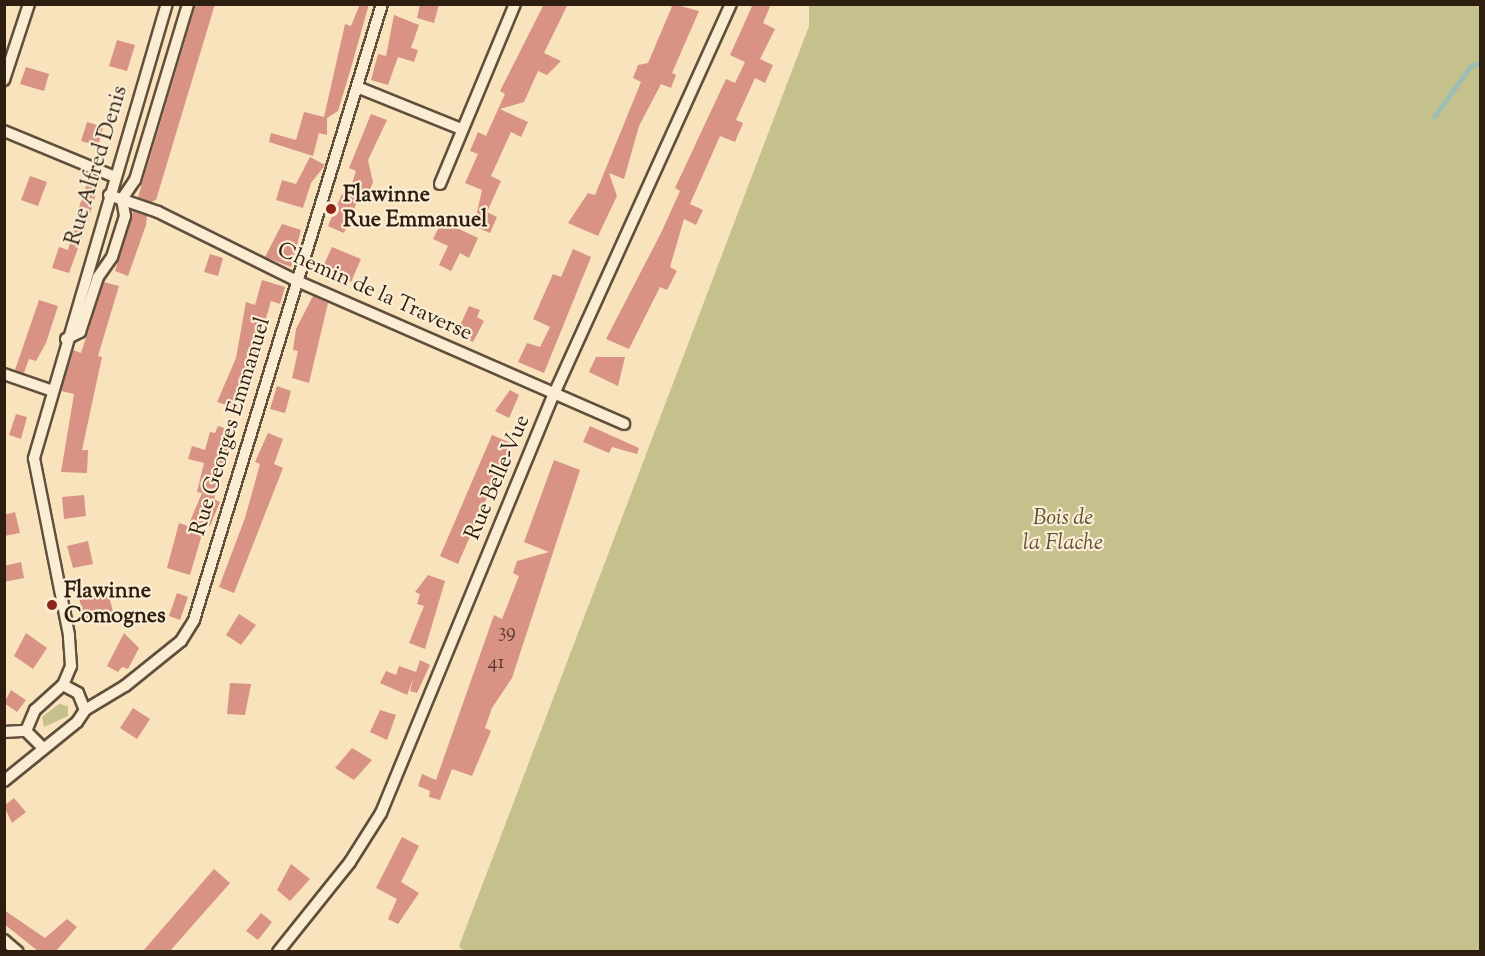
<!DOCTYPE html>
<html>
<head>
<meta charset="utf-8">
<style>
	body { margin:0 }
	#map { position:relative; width:1485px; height:956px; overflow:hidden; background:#f8e3bd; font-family:"Sorts Mill Goudy",serif }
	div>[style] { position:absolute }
	.green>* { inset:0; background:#c5c18c }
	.stream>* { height:4.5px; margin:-2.25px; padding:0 2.25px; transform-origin:2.25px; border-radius:2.25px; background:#9dbeb3 }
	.building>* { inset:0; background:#d89384 }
	.roads { filter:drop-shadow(2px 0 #604f3b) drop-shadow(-2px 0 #604f3b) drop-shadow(0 2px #604f3b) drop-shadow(0 -2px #604f3b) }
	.street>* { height:10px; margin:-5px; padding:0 5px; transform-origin:5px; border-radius:5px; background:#faedd4 }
	.dots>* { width:16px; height:16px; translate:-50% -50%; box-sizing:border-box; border:3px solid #faedd4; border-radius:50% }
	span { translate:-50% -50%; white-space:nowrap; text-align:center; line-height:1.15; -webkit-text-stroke:4.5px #faedd4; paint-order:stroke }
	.number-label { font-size:20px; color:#583b2d }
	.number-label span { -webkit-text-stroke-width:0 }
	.street-label { font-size:22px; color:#2d1e10 }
	.poi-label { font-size:22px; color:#2d1e10; font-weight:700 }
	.left { translate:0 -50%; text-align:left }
	.park-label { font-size:22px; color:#5b4f35; font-style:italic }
	.frame { position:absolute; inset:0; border:6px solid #2d1e10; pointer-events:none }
</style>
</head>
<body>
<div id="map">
	<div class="green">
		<i style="clip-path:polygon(809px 5px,1480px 5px,1480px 951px,464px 952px,459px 946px,809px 26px)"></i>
		<i style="clip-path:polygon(59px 704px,68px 706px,68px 716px,44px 727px,42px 717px)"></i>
	</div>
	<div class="stream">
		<i style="left:1434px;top:117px;width:62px;rotate:-54.2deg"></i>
		<i style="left:1470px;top:67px;width:11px;rotate:-27deg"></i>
	</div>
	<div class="building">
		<i style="clip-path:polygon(196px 4px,215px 4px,156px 200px,151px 202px,138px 197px)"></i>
		<i style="clip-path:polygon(360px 4px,369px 4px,351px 68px,338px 111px,327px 118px,327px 135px,319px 133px,313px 156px,269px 142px,271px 133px,296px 140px,304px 112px,324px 117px,345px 24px,351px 26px)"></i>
		<i style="clip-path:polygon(420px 4px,439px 4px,434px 23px,417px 18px)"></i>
		<i style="clip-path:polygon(544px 4px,568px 4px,544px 53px,561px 61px,547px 75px,538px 71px,524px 102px,500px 109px,528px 122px,521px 137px,511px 132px,491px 176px,501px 181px,487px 212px,497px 217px,490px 233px,474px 226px,482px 190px,465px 183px,478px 154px,470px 151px,478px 132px,486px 136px,505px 94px,500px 91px)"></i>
		<i style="clip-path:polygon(673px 4px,699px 11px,672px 73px,676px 75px,671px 88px,661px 84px,639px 126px,624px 179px,609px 173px,617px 196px,598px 236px,568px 223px,588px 193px,595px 195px,641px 82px,633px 78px,638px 65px,648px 63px)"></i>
		<i style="clip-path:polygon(753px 4px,771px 4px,763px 23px,775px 29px,760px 59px,773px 65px,765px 83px,755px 78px,736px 120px,743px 123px,735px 142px,720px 136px,690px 204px,703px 210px,696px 225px,684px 219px,670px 267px,677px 271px,667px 290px,660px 287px,629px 349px,606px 339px,661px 233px,680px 191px,675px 188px,726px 79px,735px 83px,745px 62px,730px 55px)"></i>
		<i style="clip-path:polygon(394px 15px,419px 25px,411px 48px,418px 50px,414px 62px,398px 57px,388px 85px,371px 80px,378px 54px,386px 56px)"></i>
		<i style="clip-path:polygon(117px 40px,135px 45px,127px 71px,109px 66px)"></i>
		<i style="clip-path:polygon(26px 67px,49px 74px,44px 91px,20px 84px)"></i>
		<i style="clip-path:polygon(371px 114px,387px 120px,368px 160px,373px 182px,366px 200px,359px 197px,344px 233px,328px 226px,342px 194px,349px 193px,356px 171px,349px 168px)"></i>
		<i style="clip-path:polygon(87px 122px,103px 127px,98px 146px,81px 141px)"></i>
		<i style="clip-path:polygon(310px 157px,325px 165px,311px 183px,303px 208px,276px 200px,282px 180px,296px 184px)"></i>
		<i style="clip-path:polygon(30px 176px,47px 182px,38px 206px,21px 200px)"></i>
		<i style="clip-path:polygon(89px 177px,100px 181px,85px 230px,73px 226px)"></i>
		<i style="clip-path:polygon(133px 211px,147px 216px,146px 225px,128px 276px,115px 271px)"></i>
		<i style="clip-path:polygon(442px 221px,478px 238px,469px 258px,460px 253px,451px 271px,439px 265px,448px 246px,433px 239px)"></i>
		<i style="clip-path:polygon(282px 224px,301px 230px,291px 267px,265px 257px)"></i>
		<i style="clip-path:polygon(74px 229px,84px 232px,69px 273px,52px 268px,59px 247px,68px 250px)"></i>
		<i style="clip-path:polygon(332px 247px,361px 259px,351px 282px,322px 269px)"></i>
		<i style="clip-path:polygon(573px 249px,591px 257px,544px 373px,518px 362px,527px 343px,540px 347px,550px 327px,533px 319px,553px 274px,561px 277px)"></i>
		<i style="clip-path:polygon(210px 254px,223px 258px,218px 276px,204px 272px)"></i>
		<i style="clip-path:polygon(262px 280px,285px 287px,280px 304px,271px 301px,240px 409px,217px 402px,236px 358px,246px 302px,255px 305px)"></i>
		<i style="clip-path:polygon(104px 282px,119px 286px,98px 356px,102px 357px,82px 450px,88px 450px,87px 473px,61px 472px,74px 394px,61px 391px,73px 350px,81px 353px)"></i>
		<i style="clip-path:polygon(313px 296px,328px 303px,309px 383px,292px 378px,298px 351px,293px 350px,296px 329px)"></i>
		<i style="clip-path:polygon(39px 300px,58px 306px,46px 343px,36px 361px,29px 359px,24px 373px,15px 370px)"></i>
		<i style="clip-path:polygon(469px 306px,480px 310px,477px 317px,484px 321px,473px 342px,456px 334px)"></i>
		<i style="clip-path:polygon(596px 357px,625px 357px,618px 386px,589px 372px)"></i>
		<i style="clip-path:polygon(277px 386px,291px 391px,285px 413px,270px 409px)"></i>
		<i style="clip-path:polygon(510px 390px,519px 395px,509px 418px,495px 411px)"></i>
		<i style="clip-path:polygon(16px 414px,27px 417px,21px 439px,9px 435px)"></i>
		<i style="clip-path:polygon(218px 426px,234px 431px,214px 499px,220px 502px,210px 526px,205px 524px,190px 575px,167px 568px,179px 523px,188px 526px,202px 493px,197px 492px,204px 463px,188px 459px,192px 446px,205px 450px,210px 432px,215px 433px)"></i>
		<i style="clip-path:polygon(590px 426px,639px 448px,637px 454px,612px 447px,609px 453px,583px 442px)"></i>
		<i style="clip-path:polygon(268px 433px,283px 439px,274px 464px,283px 468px,234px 593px,219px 587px,245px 518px,260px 464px,255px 462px)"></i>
		<i style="clip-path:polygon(492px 435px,511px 443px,458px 564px,440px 556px)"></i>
		<i style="clip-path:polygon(554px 460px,580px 470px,512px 678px,492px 708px,485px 728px,491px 731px,472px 776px,452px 769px,440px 800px,429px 797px,430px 791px,418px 786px,422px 774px,436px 780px,494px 615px,502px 619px,519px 576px,513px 573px,517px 561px,549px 552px,524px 542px)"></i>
		<i style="clip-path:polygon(84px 495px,86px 516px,64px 519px,62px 497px)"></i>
		<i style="clip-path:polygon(15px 512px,20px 533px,4px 536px,4px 515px)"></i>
		<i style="clip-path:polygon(88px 541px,93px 564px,73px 568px,67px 546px)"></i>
		<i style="clip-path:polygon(21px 562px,24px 578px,4px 582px,4px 566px)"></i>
		<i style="clip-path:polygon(428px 575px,445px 581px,425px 649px,409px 643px,424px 606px,417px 604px,420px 594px,415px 592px)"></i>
		<i style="clip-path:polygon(96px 584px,100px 598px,109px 596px,113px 612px,84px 619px,77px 589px)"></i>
		<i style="clip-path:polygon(177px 593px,188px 597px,180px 620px,169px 616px)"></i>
		<i style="clip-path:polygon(239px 614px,256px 625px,241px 645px,226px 635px)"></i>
		<i style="clip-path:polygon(26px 633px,47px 648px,33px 669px,14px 656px)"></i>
		<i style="clip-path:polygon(124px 633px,139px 648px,128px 669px,122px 667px,118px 672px,107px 666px)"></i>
		<i style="clip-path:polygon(420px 660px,430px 665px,417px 693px,410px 691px,414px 677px,407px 695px,380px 683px,386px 671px,396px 675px,399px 666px,416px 672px)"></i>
		<i style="clip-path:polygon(230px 683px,251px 684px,245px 715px,227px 714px)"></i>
		<i style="clip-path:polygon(11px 690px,26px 700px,17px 712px,4px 703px)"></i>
		<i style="clip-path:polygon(133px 708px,150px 719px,137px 739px,120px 728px)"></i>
		<i style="clip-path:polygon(380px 710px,396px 715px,387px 740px,370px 732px)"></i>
		<i style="clip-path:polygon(352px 748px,372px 760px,354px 780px,335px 768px)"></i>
		<i style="clip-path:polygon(14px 798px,26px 812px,12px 823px,4px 806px)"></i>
		<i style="clip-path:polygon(402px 837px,419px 846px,401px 882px,419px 893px,398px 924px,388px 919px,397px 899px,376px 888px)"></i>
		<i style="clip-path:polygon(291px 864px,310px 879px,290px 901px,277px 890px)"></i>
		<i style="clip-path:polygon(214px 869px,230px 883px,170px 951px,143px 951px)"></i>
		<i style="clip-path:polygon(4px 910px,45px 938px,67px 919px,77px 927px,56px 951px,38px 951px,4px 924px)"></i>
		<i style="clip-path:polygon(261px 913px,272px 922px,258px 940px,246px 931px)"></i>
	</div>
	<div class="roads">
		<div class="street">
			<i style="left:4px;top:80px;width:80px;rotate:-71.8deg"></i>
			<i style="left:357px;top:87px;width:112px;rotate:22deg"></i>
			<i style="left:4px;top:131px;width:120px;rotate:22.5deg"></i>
			<i style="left:440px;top:184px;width:195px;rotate:-67.4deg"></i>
			<i style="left:109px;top:195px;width:52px;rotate:19.1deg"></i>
			<i style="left:158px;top:212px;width:155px;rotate:26.4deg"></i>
			<i style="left:297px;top:281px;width:357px;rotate:23.6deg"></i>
			<i style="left:66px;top:339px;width:16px;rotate:-27deg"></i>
			<i style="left:80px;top:332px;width:58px;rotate:-71.9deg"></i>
			<i style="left:98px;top:277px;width:24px;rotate:-55deg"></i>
			<i style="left:112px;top:257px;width:43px;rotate:-72.4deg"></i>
			<i style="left:125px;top:216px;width:17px;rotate:-100deg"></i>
			<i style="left:122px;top:199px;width:23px;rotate:-56deg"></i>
			<i style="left:135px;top:180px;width:184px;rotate:-73.2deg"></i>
			<i style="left:4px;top:374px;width:49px;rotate:19.2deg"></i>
			<i style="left:63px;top:685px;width:21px;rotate:-67deg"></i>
			<i style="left:71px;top:666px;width:31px;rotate:-94deg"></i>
			<i style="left:69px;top:635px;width:180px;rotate:-101.2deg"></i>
			<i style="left:34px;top:458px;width:473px;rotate:-73.7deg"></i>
			<i style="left:63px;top:685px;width:17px;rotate:28deg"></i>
			<i style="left:78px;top:693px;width:18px;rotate:68deg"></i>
			<i style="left:26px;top:731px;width:23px;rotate:-67deg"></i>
			<i style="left:35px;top:710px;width:38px;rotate:-42deg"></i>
			<i style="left:26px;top:731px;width:23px;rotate:45deg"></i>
			<i style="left:4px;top:732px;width:22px;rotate:-3deg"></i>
			<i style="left:4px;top:781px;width:94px;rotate:-38.9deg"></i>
			<i style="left:77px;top:722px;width:14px;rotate:-56deg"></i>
			<i style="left:85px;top:710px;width:47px;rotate:-31deg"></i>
			<i style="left:125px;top:686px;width:72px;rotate:-38.8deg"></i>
			<i style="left:181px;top:641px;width:25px;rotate:-58deg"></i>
			<i style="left:194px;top:620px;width:644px;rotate:-73.03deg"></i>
			<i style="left:4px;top:940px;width:18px;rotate:41deg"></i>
			<i style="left:278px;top:952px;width:115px;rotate:-51.3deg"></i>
			<i style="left:350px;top:862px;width:58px;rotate:-57.7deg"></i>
			<i style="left:381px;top:813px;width:453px;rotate:-67.6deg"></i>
			<i style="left:554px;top:394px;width:428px;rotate:-65.6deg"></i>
		</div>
	</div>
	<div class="dots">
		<i style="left:331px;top:209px;background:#8f2418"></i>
		<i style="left:52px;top:605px;background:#8f2418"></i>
	</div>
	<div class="number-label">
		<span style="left:507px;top:632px">39</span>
		<span style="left:496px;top:663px">41</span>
	</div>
	<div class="street-label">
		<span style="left:98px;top:166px;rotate:-73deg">Rue Alfred Denis</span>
		<span style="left:374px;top:293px;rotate:24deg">Chemin de la Traverse</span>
		<span style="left:232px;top:427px;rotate:-73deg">Rue Georges Emmanuel</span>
		<span style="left:499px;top:478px;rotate:-67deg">Rue Belle-Vue</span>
	</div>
	<div class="poi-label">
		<span class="left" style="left:343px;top:209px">Flawinne<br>Rue Emmanuel</span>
		<span class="left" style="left:64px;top:605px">Flawinne<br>Comognes</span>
	</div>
	<div class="park-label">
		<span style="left:1063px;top:532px">Bois de<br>la Flache</span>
	</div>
	<div class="frame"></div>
</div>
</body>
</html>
